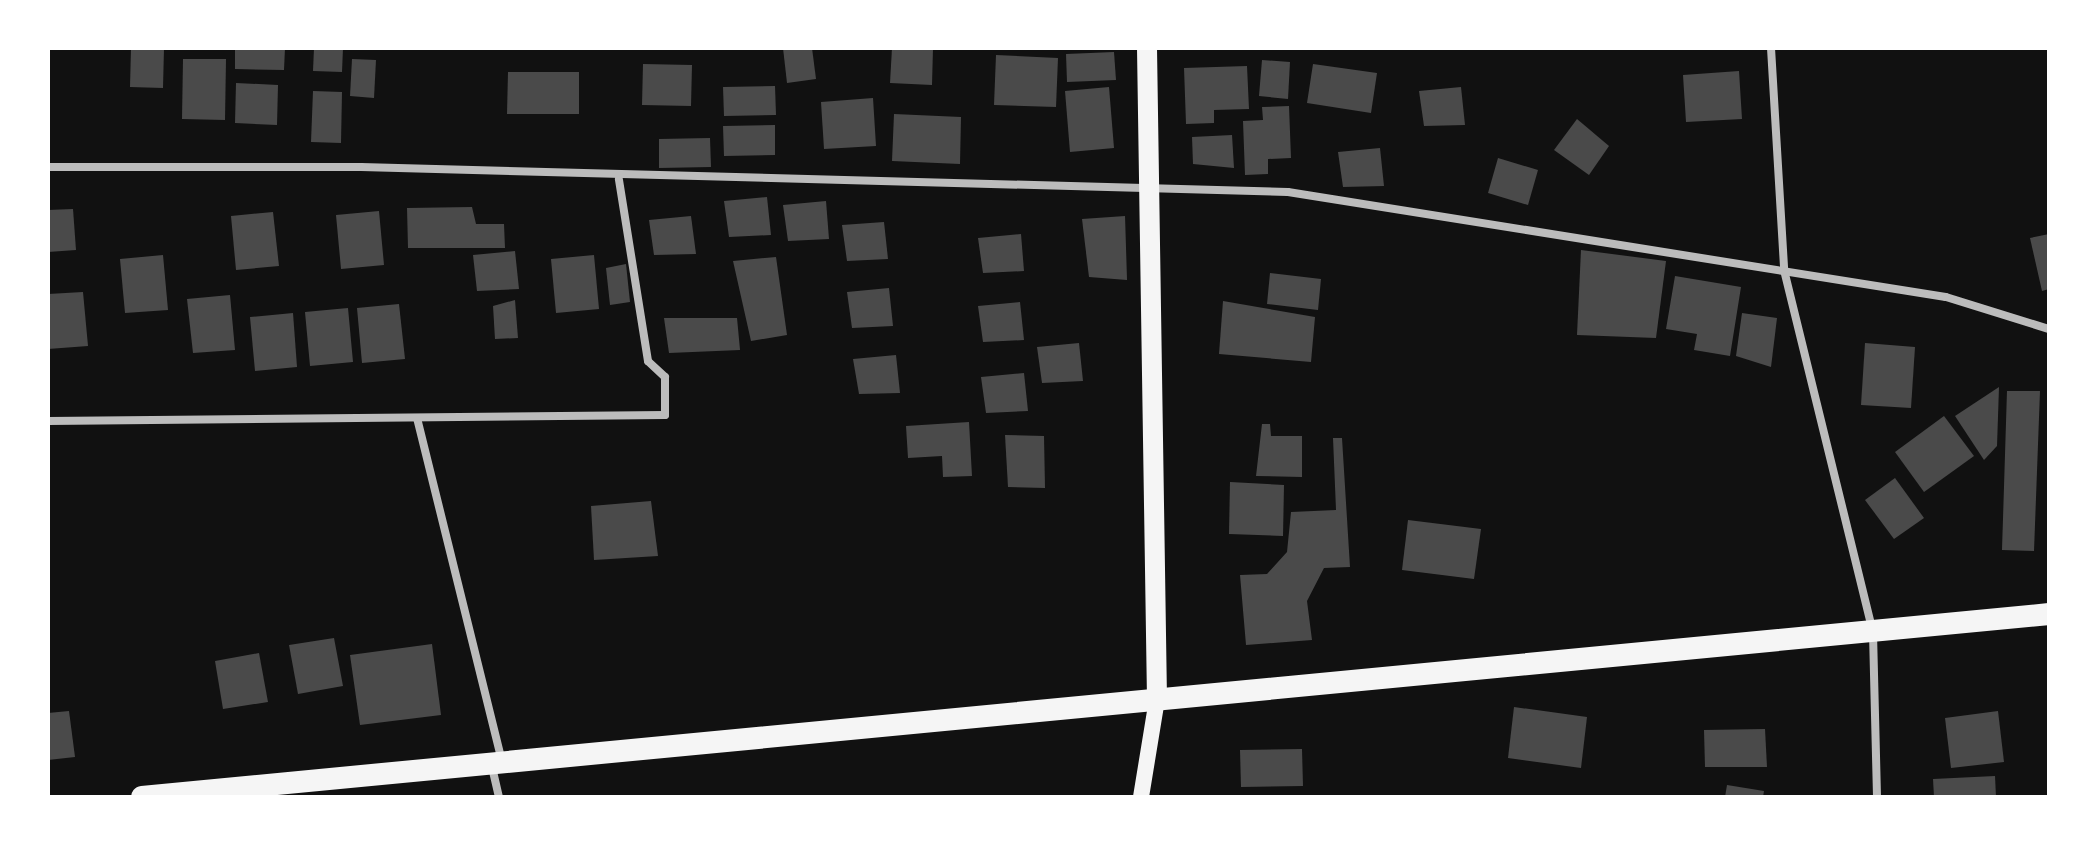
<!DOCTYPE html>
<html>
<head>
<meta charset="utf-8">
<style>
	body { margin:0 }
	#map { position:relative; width:2097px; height:845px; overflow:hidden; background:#111; font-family:"Source Sans 3",sans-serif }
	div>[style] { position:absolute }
	.building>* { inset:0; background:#4a4a4a }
	.minor>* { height:8px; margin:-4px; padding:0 4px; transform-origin:4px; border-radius:4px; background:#bcbcbc }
	.secondary>* { height:16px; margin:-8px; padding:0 8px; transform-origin:8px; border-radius:8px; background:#f5f5f5 }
	.primary>* { height:20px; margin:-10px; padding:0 10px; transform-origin:10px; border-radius:10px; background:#f5f5f5 }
	.trunk>* { height:22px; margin:-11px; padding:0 11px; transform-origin:11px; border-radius:11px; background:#f5f5f5 }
	span { translate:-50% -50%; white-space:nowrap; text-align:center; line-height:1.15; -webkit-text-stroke:8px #fff; paint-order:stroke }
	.frame { position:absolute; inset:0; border:50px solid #fff; pointer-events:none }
</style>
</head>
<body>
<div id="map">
	<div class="building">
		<i style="clip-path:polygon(131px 48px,164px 48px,163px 88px,130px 87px)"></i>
		<i style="clip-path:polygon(235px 48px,285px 48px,284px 70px,235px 69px)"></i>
		<i style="clip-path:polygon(314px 48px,343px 48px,342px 72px,313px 71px)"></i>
		<i style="clip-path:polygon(783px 48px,812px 48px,816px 79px,787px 83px)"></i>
		<i style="clip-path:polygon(892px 48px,933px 48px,932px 85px,890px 83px)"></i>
		<i style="clip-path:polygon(1114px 52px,1116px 80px,1067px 82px,1066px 54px)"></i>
		<i style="clip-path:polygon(996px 55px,1058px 58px,1056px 107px,994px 105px)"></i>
		<i style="clip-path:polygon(183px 59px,226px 59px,225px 120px,182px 119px)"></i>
		<i style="clip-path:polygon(352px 59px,376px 60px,374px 98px,350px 96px)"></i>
		<i style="clip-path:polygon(1262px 60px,1290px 62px,1288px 99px,1259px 96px)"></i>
		<i style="clip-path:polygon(643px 64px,692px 65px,691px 106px,642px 105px)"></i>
		<i style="clip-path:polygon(1313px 64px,1377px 73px,1371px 113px,1307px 103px)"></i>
		<i style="clip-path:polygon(1247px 66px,1249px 109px,1214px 110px,1214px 123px,1186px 124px,1184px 68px)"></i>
		<i style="clip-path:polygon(1739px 71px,1742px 119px,1686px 122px,1683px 75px)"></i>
		<i style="clip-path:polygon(508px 72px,579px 72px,579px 114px,507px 114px)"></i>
		<i style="clip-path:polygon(236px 83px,278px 85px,277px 125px,235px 123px)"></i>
		<i style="clip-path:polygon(775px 86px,776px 115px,724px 116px,723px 87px)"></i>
		<i style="clip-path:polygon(1109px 87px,1114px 148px,1070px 152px,1065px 91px)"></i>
		<i style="clip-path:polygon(1461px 87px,1465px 125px,1424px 126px,1419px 91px)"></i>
		<i style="clip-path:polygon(313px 91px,342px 92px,341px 143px,311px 142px)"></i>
		<i style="clip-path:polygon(873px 98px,876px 146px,824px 149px,821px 102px)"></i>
		<i style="clip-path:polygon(1289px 106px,1291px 158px,1268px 159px,1268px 174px,1245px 175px,1243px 121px,1263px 120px,1262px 107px)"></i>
		<i style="clip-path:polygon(894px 114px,961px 117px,960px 164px,892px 161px)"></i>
		<i style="clip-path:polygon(1577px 119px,1609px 146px,1589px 175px,1554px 150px)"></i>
		<i style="clip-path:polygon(775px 125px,775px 155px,724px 156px,723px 126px)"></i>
		<i style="clip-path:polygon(1232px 135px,1234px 168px,1193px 164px,1192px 137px)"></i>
		<i style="clip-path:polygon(710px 138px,711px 167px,659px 168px,659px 139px)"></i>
		<i style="clip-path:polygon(1380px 148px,1384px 186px,1343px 187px,1338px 152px)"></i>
		<i style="clip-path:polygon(1498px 158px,1538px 170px,1528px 205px,1488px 193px)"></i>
		<i style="clip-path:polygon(767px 197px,771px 235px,729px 237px,724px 201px)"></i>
		<i style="clip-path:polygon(826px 201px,829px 239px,788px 241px,783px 205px)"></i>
		<i style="clip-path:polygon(472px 207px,476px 224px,504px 224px,505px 248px,408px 248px,407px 208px)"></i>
		<i style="clip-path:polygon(73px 209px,76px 250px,48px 252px,48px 210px)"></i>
		<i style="clip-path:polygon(379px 211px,384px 265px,341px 269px,336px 215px)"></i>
		<i style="clip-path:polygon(273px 212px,279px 266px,236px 270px,231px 216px)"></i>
		<i style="clip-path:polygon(691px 216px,696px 254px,654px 255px,649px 220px)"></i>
		<i style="clip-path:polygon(1125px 216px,1127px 280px,1089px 277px,1082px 219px)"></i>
		<i style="clip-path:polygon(884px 222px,888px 259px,847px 261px,842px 225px)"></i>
		<i style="clip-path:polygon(1021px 234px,1024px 271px,983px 273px,978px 238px)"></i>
		<i style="clip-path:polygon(2049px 234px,2049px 289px,2042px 291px,2030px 238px)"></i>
		<i style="clip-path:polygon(1581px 250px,1666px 261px,1656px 338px,1577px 335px)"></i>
		<i style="clip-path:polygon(515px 251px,519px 289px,477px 291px,473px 255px)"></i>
		<i style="clip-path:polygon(163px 255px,168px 310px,125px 313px,120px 259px)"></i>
		<i style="clip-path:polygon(594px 255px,599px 309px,556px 313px,551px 259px)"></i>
		<i style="clip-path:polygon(776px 257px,787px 335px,751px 341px,733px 261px)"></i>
		<i style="clip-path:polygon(626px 264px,630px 302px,610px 305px,606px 268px)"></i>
		<i style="clip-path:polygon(1270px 273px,1321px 279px,1318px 310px,1267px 304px)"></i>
		<i style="clip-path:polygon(1675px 276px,1741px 287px,1730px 356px,1694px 350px,1697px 334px,1666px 329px)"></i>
		<i style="clip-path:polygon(889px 288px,893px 326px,852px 328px,847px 292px)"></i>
		<i style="clip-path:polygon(83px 292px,88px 346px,48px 349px,48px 294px)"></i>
		<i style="clip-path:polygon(230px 295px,235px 350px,193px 353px,187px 299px)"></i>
		<i style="clip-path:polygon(515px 300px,518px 338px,495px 339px,493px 306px)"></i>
		<i style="clip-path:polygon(1223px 301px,1315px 317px,1311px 362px,1219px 354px)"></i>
		<i style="clip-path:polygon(1020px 302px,1024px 340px,983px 342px,978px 306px)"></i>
		<i style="clip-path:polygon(399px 304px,405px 359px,362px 363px,357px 308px)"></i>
		<i style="clip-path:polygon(348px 308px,353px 362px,310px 366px,305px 312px)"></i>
		<i style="clip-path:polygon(293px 313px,297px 367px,255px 371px,250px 317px)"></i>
		<i style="clip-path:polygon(1742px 313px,1777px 318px,1771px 367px,1736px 356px)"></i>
		<i style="clip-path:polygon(664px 318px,737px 318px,740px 350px,669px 353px)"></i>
		<i style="clip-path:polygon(1079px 343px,1083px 381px,1042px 383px,1037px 347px)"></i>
		<i style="clip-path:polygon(1865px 343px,1915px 347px,1911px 408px,1861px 405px)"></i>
		<i style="clip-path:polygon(896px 355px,900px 393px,859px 394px,853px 359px)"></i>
		<i style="clip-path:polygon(1024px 373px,1028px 411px,986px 413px,981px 377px)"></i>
		<i style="clip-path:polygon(1999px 387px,1997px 446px,1984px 460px,1955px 416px)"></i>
		<i style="clip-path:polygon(2007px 391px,2040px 391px,2034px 551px,2002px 550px)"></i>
		<i style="clip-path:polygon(1944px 416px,1974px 456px,1924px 492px,1895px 452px)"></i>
		<i style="clip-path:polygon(969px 422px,972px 476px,943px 477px,942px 456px,908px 458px,906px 426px)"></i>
		<i style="clip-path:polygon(1262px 424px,1270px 424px,1271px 436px,1302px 436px,1302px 477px,1256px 476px)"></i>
		<i style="clip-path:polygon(1005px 435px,1044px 436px,1045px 488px,1008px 487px)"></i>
		<i style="clip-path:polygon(1333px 438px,1342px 438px,1350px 567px,1324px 568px,1307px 601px,1312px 640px,1246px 645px,1240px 575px,1267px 574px,1287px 552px,1291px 512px,1336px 510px)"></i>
		<i style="clip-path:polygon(1895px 478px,1924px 518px,1894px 539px,1865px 500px)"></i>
		<i style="clip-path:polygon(1230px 482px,1284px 485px,1283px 536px,1229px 534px)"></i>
		<i style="clip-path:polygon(651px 501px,658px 556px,594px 560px,591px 506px)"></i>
		<i style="clip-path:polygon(1408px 520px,1481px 529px,1474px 579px,1402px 570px)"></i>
		<i style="clip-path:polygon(334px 638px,343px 686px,298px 694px,289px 645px)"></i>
		<i style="clip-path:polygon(432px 644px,441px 715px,360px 725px,350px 655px)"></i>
		<i style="clip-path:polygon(259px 653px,268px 702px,223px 709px,215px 661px)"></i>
		<i style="clip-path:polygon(1514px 707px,1587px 717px,1581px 768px,1508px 758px)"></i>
		<i style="clip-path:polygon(69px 711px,75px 757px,48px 760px,48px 713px)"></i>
		<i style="clip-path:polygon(1998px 711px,2004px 762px,1951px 768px,1945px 718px)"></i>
		<i style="clip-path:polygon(1765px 729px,1767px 767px,1705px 767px,1704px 730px)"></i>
		<i style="clip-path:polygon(1302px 749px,1303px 786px,1241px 787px,1240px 750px)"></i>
		<i style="clip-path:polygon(1995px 776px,1996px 797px,1934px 797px,1933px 779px)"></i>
		<i style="clip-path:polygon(1727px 785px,1764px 791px,1763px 797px,1725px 797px)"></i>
	</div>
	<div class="minor">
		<i style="left:1771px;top:48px;width:222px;rotate:86.6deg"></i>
		<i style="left:1784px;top:270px;width:374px;rotate:76.2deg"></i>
		<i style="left:1873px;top:633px;width:164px;rotate:88.6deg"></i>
		<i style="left:48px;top:167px;width:313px"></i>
		<i style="left:361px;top:167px;width:927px;rotate:1.54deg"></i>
		<i style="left:1288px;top:192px;width:666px;rotate:9.07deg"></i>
		<i style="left:1946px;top:297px;width:108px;rotate:17.3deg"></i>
		<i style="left:417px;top:418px;width:353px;rotate:76.1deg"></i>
		<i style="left:48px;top:421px;width:617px;rotate:-0.56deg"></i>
		<i style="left:665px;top:415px;width:38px;rotate:-90deg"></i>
		<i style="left:665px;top:377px;width:23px;rotate:-137deg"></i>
		<i style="left:648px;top:361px;width:184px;rotate:-99.1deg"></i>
		<i style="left:492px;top:767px;width:31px;rotate:77deg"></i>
	</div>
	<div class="secondary">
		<i style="left:1141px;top:797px;width:99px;rotate:-80.7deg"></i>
	</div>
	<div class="primary">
		<i style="left:1147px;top:48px;width:651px;rotate:89.12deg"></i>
	</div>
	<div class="trunk">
		<i style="left:142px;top:797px;width:1916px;rotate:-5.48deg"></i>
	</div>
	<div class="frame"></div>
</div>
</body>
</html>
